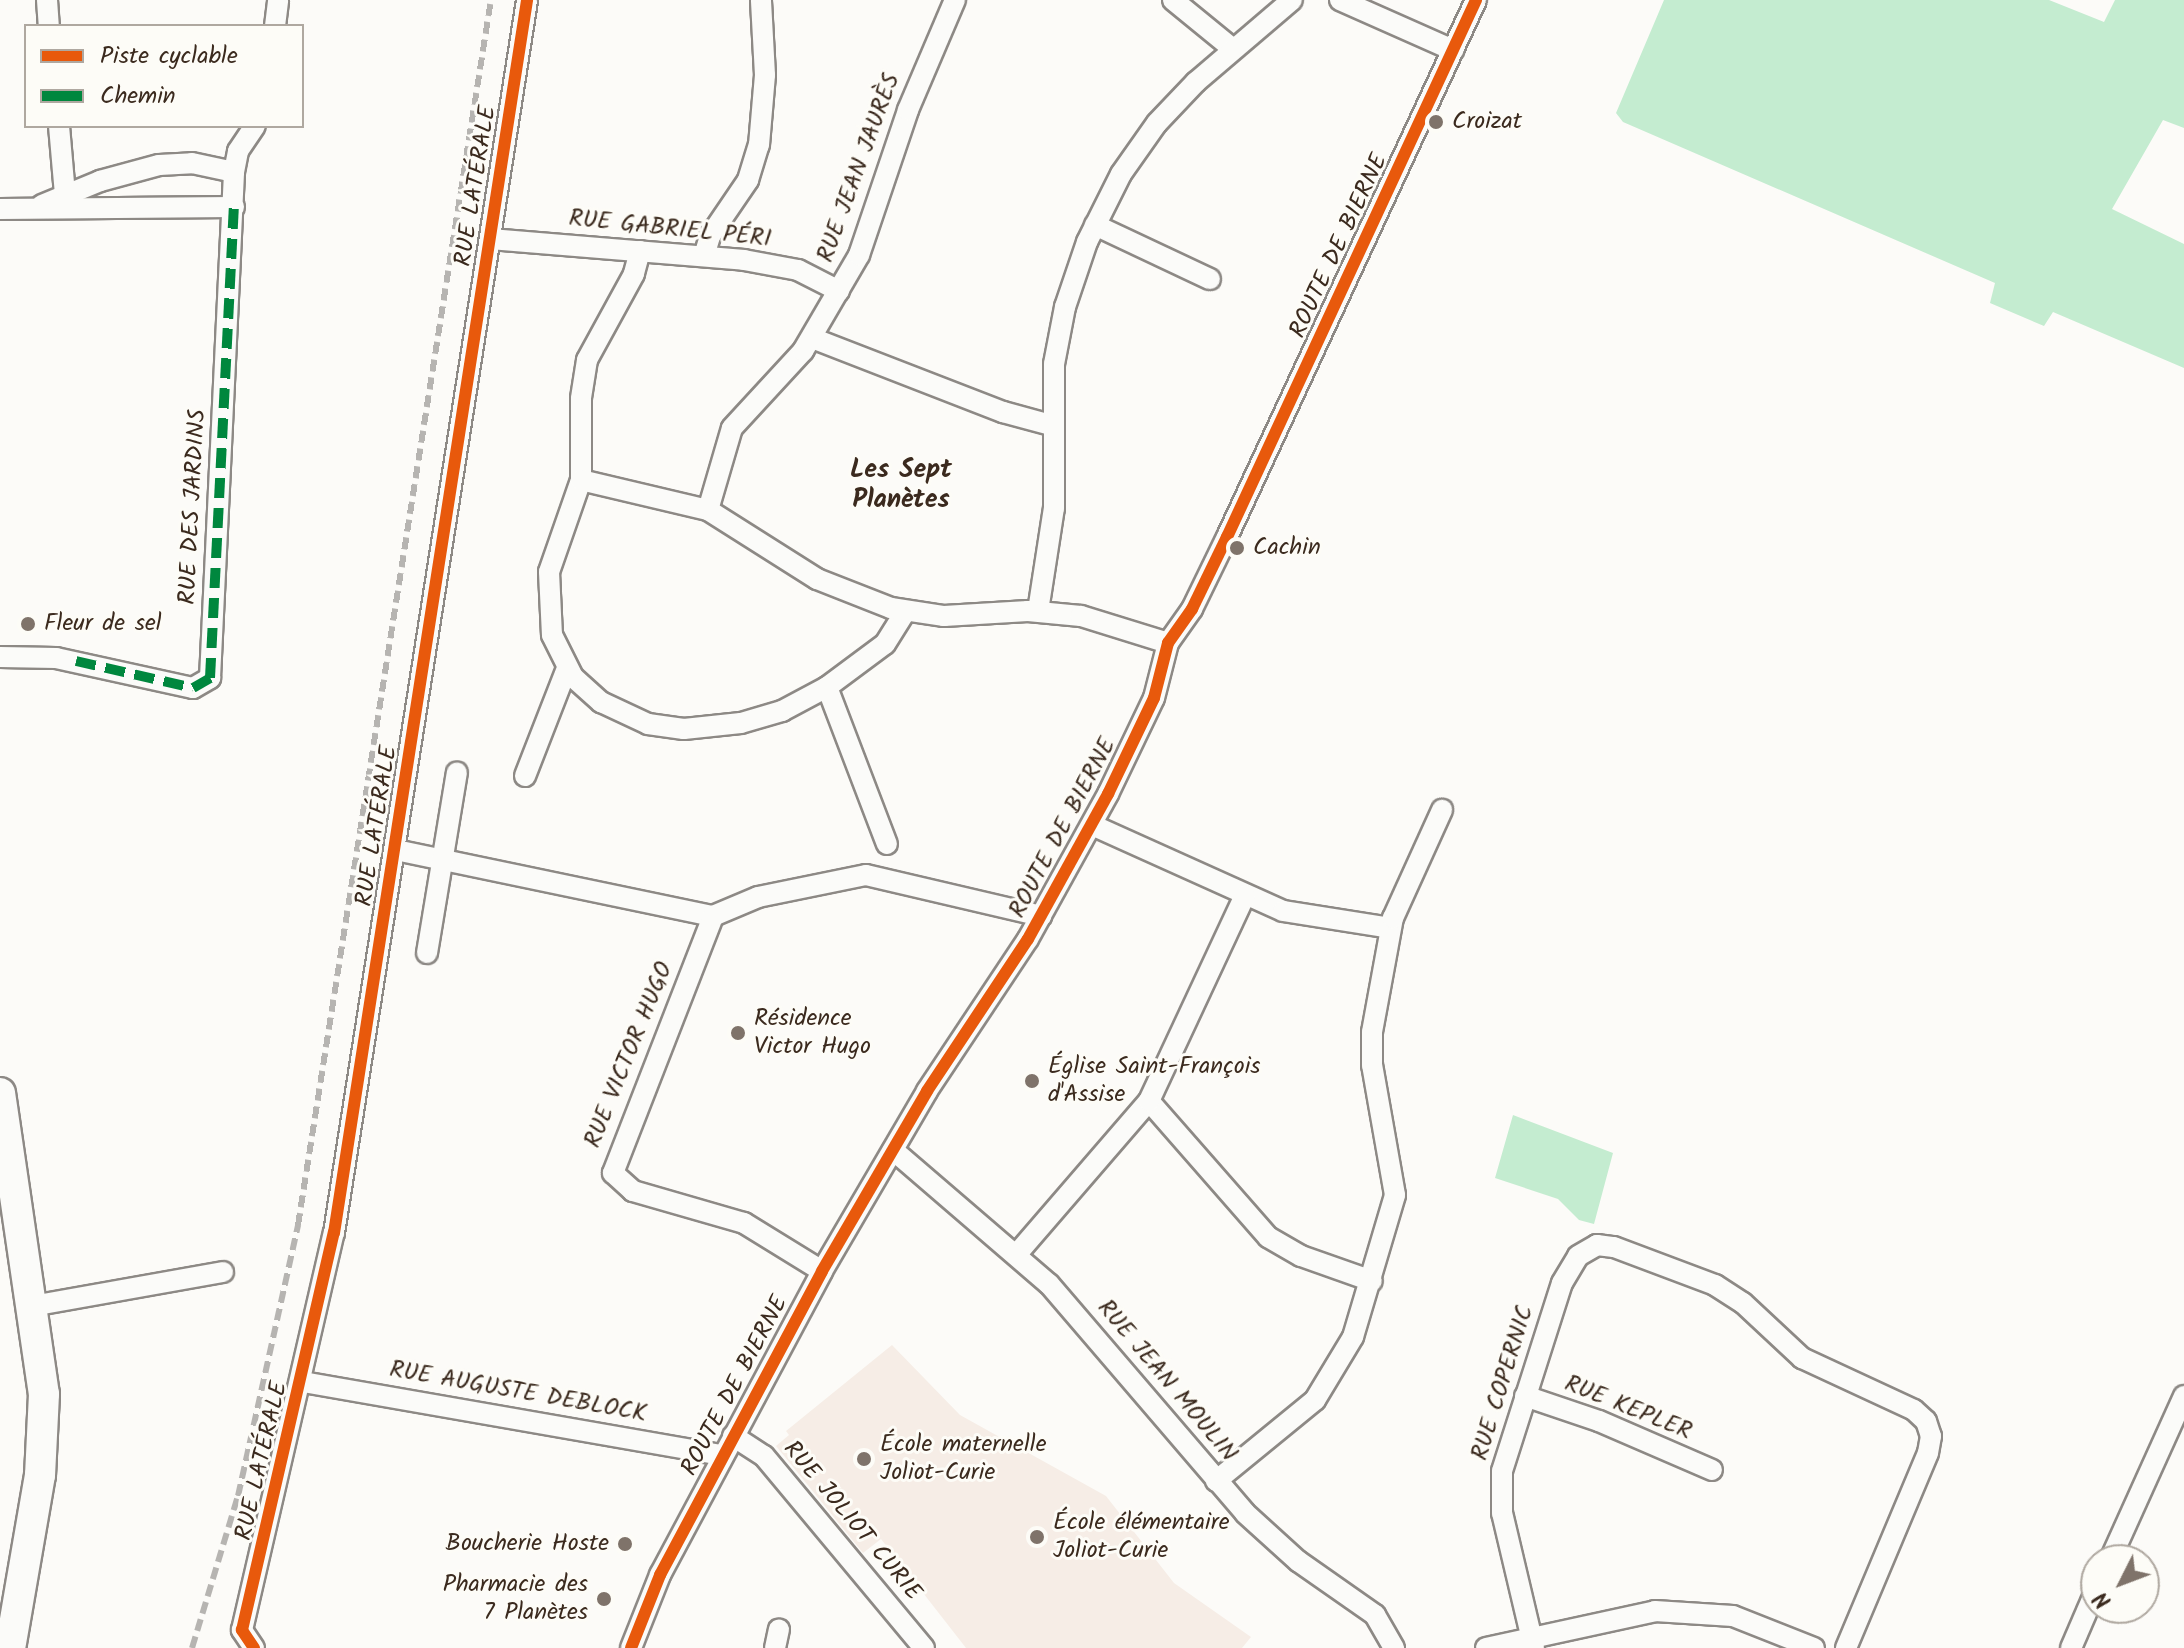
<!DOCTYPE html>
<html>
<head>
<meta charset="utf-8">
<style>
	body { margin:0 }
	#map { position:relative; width:2184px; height:1648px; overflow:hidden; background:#fcfbf8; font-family:Kalam,sans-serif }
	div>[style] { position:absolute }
	.built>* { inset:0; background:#f6ede6 }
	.green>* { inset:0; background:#c4ecd0 }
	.roads { filter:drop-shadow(2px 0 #8d8985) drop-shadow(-2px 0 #8d8985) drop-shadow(0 2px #8d8985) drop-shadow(0 -2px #8d8985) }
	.street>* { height:20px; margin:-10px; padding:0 10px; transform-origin:10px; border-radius:10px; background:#fbfbf9 }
	.primary>* { height:30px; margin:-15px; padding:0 15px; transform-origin:15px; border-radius:15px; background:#fbfbf9 }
	.rail>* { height:6px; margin-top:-3px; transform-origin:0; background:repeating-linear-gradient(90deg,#b6b4b1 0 12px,transparent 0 18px) }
	.quiet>* { height:10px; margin-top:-5px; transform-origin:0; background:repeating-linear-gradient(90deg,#00873e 0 20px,transparent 0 30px) }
	.cycleway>* { height:12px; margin:-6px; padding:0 6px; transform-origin:6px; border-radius:6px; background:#e8590c }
	.dots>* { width:22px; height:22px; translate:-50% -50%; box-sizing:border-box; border:4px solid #fdfcf7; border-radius:50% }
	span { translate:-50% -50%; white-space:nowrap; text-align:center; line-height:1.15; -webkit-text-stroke:6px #fdfcf7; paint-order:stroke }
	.poi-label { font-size:24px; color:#3b2a1e }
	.left { translate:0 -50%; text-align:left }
	.right { translate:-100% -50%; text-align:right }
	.street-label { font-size:24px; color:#3b2a1e }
	.neighbourhood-label { font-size:26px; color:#3b2a1e; font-weight:700 }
	.legend { position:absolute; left:24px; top:24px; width:280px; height:104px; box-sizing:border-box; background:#fdfcf7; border:2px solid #afa8a0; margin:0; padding:10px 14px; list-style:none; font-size:24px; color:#3b2a1e }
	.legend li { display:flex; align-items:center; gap:16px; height:40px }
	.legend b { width:40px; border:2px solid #afa8a0 }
	.north { position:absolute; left:2080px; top:1544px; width:80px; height:80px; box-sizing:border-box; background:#fdfcf7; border:2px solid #afa8a0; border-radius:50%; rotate:228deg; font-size:22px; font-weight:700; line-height:32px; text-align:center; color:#3b2a1e }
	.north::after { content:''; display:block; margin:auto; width:28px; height:36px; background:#7f736a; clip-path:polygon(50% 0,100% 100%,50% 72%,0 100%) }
</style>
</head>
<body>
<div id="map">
	<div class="built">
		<i style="clip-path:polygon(892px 1345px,960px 1415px,1106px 1496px,1174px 1583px,1251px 1637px,1242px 1648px,966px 1648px,881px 1539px,863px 1553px,776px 1446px,789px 1435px,786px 1431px)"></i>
	</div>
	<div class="green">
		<i style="clip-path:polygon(1664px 0,2049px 0,2104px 22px,2115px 0,2184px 0,2184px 128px,2163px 120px,2112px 209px,2184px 244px,2184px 368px,2053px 312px,2044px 326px,1990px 303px,1995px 283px,1623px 122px,1616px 113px)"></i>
		<i style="clip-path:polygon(1513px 1115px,1613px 1153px,1594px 1224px,1579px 1220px,1558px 1199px,1495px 1178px)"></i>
	</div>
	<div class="roads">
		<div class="street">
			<i style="left:47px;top:0;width:26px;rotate:86deg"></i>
			<i style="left:1173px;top:0;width:77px;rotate:39.2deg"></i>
			<i style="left:1340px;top:0;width:124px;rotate:23.9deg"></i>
			<i style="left:275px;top:26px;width:26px;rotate:-83deg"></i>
			<i style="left:59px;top:126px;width:80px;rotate:85deg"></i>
			<i style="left:42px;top:205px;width:63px;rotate:-22.5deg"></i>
			<i style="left:100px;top:181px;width:61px;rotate:-15.2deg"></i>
			<i style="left:159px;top:165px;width:33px;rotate:-3deg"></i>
			<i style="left:192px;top:163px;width:43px;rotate:12.1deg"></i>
			<i style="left:0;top:209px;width:234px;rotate:-0.5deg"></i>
			<i style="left:1095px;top:225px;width:127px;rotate:25.2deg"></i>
			<i style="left:490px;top:239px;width:255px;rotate:4.7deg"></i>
			<i style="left:744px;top:260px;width:55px;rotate:10.5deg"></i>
			<i style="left:798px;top:270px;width:46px;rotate:27.1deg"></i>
			<i style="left:640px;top:251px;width:24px;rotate:105deg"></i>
			<i style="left:634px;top:274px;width:98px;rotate:118.7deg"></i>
			<i style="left:587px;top:360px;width:39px;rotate:99deg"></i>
			<i style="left:581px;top:399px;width:81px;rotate:90deg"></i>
			<i style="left:581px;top:480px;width:97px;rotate:109.2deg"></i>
			<i style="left:549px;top:572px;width:63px;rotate:87.3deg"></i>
			<i style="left:552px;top:635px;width:47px;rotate:63.4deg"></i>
			<i style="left:573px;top:677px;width:38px;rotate:42deg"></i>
			<i style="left:601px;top:702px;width:52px;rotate:25.1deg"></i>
			<i style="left:648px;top:724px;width:36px;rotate:8deg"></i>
			<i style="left:684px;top:729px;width:57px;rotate:-6deg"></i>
			<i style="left:741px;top:723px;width:43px;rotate:-16.3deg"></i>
			<i style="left:782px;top:711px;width:51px;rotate:-28.1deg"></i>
			<i style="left:827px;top:687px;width:72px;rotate:-36.6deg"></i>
			<i style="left:885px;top:644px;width:39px;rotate:-58deg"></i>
			<i style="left:704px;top:256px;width:21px;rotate:-73deg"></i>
			<i style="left:710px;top:236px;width:68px;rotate:-55.8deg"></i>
			<i style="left:748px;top:180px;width:37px;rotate:-73deg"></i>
			<i style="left:759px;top:145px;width:70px;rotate:-85.1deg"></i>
			<i style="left:765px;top:75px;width:75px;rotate:-93.1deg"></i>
			<i style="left:812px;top:338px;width:205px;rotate:21.2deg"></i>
			<i style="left:1003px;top:412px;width:50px;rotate:15.2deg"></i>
			<i style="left:581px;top:480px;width:130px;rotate:13.3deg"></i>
			<i style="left:708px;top:510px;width:129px;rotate:32.3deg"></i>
			<i style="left:817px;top:579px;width:79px;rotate:21.4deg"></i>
			<i style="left:891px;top:608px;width:54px;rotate:8.6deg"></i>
			<i style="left:944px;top:616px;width:84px;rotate:-3.4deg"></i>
			<i style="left:1028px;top:611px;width:53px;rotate:5.4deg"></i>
			<i style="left:1081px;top:616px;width:91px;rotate:17.2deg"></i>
			<i style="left:708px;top:510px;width:85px;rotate:-73.7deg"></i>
			<i style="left:732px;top:428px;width:105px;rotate:-47.3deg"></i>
			<i style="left:803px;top:351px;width:111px;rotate:-59.7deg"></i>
			<i style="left:859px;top:255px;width:153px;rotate:-71.3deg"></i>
			<i style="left:908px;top:110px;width:120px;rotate:-66.9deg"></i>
			<i style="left:1038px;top:611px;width:104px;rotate:-81.2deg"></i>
			<i style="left:1054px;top:508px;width:144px;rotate:-90deg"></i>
			<i style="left:1054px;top:364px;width:58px;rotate:-79.1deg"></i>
			<i style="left:1065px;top:307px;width:69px;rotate:-71.3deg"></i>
			<i style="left:1087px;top:242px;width:76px;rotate:-63.4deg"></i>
			<i style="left:1121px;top:174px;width:62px;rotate:-54.8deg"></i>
			<i style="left:1157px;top:123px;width:57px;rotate:-46.4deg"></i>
			<i style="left:1196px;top:82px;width:126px;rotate:-40.5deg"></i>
			<i style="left:0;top:657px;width:56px;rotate:1deg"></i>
			<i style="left:56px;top:658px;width:140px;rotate:12.4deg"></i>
			<i style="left:193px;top:688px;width:20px;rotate:-30deg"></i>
			<i style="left:210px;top:678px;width:507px;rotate:-87.28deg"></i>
			<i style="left:234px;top:172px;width:21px;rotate:-79deg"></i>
			<i style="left:238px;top:151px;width:30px;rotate:-56deg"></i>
			<i style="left:827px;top:687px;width:168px;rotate:69.1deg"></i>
			<i style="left:525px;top:776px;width:116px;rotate:-68.7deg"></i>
			<i style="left:1092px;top:825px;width:209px;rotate:24.2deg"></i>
			<i style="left:1283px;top:911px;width:108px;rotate:9deg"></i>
			<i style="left:396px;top:850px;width:324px;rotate:11.8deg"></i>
			<i style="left:427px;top:953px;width:183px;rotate:-80.6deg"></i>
			<i style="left:1149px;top:1101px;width:181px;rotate:48.8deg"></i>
			<i style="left:1268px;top:1237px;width:38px;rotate:30deg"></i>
			<i style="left:1301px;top:1256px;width:75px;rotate:19.4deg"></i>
			<i style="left:893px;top:1150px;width:206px;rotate:40.7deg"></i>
			<i style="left:1049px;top:1284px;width:301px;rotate:49.4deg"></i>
			<i style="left:1245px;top:1513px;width:72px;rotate:42.2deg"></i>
			<i style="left:1298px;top:1561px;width:94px;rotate:35deg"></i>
			<i style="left:1375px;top:1615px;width:38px;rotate:60deg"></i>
			<i style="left:1016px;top:1255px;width:203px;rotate:-49.2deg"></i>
			<i style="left:1149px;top:1101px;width:227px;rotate:-65deg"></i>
			<i style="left:822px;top:1271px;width:92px;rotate:-148.4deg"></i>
			<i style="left:744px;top:1223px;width:116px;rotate:-163.9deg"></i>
			<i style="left:633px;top:1191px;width:27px;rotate:-138deg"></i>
			<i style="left:613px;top:1173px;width:276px;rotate:-68.7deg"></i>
			<i style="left:713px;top:916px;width:49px;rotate:-22.9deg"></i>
			<i style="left:758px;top:897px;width:110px;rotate:-11.5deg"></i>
			<i style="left:866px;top:875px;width:180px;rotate:13.2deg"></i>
			<i style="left:32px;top:1306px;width:194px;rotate:-10.1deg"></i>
			<i style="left:303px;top:1382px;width:426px;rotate:9.9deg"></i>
			<i style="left:1525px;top:1396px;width:78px;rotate:18.7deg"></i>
			<i style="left:1599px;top:1421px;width:123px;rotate:23.4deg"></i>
			<i style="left:733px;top:1436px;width:37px;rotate:33deg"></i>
			<i style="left:764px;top:1456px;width:250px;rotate:50.2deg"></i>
			<i style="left:1216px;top:1481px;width:128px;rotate:-39.3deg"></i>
			<i style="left:1315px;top:1400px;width:74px;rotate:-58.9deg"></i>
			<i style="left:1353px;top:1337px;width:148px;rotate:-73.5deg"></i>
			<i style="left:1395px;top:1195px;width:132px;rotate:-100deg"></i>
			<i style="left:1372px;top:1065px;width:33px;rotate:-90deg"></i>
			<i style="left:1372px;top:1032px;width:116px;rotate:-79.6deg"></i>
			<i style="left:1393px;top:918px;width:119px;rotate:-65.6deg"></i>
			<i style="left:2110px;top:1560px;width:180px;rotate:-65.7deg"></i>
			<i style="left:254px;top:1648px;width:22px;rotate:-124deg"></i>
			<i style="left:242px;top:1630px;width:408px;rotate:-77deg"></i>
			<i style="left:334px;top:1233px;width:1248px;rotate:-81.1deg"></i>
			<i style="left:631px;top:1648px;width:79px;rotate:-68.3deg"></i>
			<i style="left:660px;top:1575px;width:344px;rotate:-61.9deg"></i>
			<i style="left:822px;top:1271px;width:208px;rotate:-59.7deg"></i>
			<i style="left:927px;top:1091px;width:182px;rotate:-56.4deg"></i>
			<i style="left:1028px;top:939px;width:166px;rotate:-61.1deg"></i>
			<i style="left:1108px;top:794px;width:106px;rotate:-64.4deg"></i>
			<i style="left:1154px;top:698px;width:57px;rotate:-75.7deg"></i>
			<i style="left:1168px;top:643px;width:42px;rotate:-54.8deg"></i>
			<i style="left:1192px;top:609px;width:80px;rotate:-64.1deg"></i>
			<i style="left:1227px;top:537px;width:592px;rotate:-65.12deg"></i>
			<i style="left:775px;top:1648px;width:19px;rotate:-78deg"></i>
			<i style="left:1486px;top:1648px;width:173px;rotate:-12.3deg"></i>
			<i style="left:1655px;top:1611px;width:78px;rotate:3.7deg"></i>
			<i style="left:1733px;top:1616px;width:87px;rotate:21.6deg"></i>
			<i style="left:1534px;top:1648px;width:139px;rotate:-103.3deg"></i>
			<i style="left:1502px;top:1513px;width:42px;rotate:-90deg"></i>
			<i style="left:1502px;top:1471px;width:197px;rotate:-72.3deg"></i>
			<i style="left:1562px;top:1283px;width:31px;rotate:-59deg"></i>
			<i style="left:1578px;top:1256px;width:22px;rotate:-30deg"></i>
			<i style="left:1597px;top:1245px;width:17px;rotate:7deg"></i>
			<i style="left:1614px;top:1247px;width:108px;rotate:20.6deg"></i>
			<i style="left:1715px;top:1285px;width:33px;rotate:33deg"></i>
			<i style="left:1743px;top:1303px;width:81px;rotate:43deg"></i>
			<i style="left:1802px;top:1358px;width:123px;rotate:24.9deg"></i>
			<i style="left:1914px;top:1410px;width:16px;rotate:43deg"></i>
			<i style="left:1926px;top:1421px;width:16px;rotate:72deg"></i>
			<i style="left:1931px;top:1436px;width:17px;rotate:100deg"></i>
			<i style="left:1928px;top:1453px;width:212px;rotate:112.8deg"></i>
			<i style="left:2071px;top:1648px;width:63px;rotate:-66.7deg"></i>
		</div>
		<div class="primary">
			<i style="left:0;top:1093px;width:304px;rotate:81.7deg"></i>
			<i style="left:44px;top:1394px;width:81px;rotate:92.8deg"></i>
			<i style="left:40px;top:1475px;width:176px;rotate:99.8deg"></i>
		</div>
	</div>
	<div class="rail">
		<i style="left:192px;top:1648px;width:159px;rotate:-73.2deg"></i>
		<i style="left:238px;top:1496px;width:278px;rotate:-77.5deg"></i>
		<i style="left:298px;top:1225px;width:1240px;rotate:-81.05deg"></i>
	</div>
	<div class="quiet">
		<i style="left:76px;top:661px;width:120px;rotate:13deg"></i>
		<i style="left:193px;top:688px;width:20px;rotate:-30deg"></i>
		<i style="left:210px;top:678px;width:472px;rotate:-87.1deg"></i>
	</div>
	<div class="cycleway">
		<i style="left:254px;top:1648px;width:22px;rotate:-124deg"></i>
		<i style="left:242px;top:1630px;width:408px;rotate:-77deg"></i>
		<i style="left:334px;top:1233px;width:1248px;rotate:-81.1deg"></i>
		<i style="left:631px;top:1648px;width:79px;rotate:-68.3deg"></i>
		<i style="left:660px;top:1575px;width:344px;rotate:-61.9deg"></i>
		<i style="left:822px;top:1271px;width:208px;rotate:-59.7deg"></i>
		<i style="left:927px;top:1091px;width:182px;rotate:-56.4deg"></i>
		<i style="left:1028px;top:939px;width:166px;rotate:-61.1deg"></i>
		<i style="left:1108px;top:794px;width:106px;rotate:-64.4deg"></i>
		<i style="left:1154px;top:698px;width:57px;rotate:-75.7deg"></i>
		<i style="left:1168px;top:643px;width:42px;rotate:-54.8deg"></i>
		<i style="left:1192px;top:609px;width:80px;rotate:-64.1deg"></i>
		<i style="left:1227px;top:537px;width:592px;rotate:-65.12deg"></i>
	</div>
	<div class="dots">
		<i style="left:1436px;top:122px;background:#7f736a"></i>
		<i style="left:1237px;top:548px;background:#7f736a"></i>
		<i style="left:28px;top:624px;background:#7f736a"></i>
		<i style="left:738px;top:1033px;background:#7f736a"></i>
		<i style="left:1032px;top:1081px;background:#7f736a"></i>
		<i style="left:864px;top:1459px;background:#7f736a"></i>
		<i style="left:1037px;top:1537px;background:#7f736a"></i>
		<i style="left:625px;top:1544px;background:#7f736a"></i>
		<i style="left:604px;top:1599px;background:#7f736a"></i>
	</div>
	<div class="poi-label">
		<span class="left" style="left:1452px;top:122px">Croizat</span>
		<span class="left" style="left:1253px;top:548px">Cachin</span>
		<span class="left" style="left:44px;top:624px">Fleur de sel</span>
		<span class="left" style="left:754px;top:1033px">Résidence<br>Victor Hugo</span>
		<span class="left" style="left:1048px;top:1081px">Église Saint-François<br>d'Assise</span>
		<span class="left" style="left:880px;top:1459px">École maternelle<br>Joliot-Curie</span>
		<span class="left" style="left:1053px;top:1537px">École élémentaire<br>Joliot-Curie</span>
		<span class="right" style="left:609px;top:1544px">Boucherie Hoste</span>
		<span class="right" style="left:588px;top:1599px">Pharmacie des<br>7 Planètes</span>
	</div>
	<div class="street-label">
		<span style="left:859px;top:168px;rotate:-70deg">RUE JEAN JAURÈS</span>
		<span style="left:476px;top:186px;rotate:-81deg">RUE LATÉRALE</span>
		<span style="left:670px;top:229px;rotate:6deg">RUE GABRIEL PÉRI</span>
		<span style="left:1339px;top:246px;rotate:-65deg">ROUTE DE BIERNE</span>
		<span style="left:193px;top:507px;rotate:-87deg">RUE DES JARDINS</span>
		<span style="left:377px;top:826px;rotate:-81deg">RUE LATÉRALE</span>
		<span style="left:1063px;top:828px;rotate:-62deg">ROUTE DE BIERNE</span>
		<span style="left:629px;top:1055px;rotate:-68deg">RUE VICTOR HUGO</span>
		<span style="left:1167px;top:1381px;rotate:50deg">RUE JEAN MOULIN</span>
		<span style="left:1503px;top:1383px;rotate:-73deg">RUE COPERNIC</span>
		<span style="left:735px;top:1386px;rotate:-62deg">ROUTE DE BIERNE</span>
		<span style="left:518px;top:1392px;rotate:10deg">RUE AUGUSTE DEBLOCK</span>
		<span style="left:1628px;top:1408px;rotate:22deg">RUE KEPLER</span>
		<span style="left:262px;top:1461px;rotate:-77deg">RUE LATÉRALE</span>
		<span style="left:852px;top:1521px;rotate:50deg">RUE JOLIOT CURIE</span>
	</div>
	<div class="neighbourhood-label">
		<span style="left:901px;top:486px">Les Sept<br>Planètes</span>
	</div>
	<ul class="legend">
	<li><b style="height:10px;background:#e8590c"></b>Piste cyclable</li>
	<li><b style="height:10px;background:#00873e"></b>Chemin</li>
	</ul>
	<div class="north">N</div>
</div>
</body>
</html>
